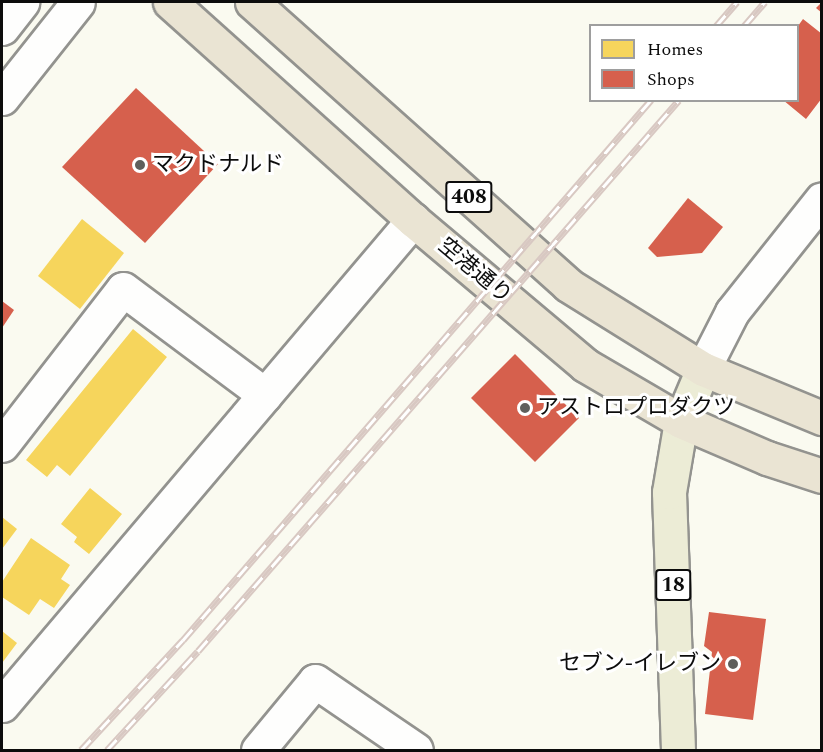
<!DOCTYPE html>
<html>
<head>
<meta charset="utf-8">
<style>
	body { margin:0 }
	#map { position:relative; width:823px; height:752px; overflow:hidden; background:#fafaf0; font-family:Spectral,"Noto Sans JP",serif }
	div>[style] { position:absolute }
	.homes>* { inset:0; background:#f6d55c }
	.shops>* { inset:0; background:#d6604d }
	.roads { filter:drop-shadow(2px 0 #93938f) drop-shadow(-2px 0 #93938f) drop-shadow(0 2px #93938f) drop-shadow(0 -2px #93938f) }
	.minor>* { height:33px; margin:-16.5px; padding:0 16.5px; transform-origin:16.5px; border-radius:16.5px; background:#fefefd }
	.major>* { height:33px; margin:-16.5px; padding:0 16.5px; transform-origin:16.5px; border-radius:16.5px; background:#ececd6 }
	.highway>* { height:33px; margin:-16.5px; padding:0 16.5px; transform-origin:16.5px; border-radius:16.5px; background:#eae4d3 }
	.rail>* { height:7px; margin-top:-3.5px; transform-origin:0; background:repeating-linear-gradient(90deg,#fff 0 14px,#d8c8c2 0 28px); box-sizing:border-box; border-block:2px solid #d8c8c2 }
	.dots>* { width:16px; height:16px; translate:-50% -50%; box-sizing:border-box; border:3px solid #fff; border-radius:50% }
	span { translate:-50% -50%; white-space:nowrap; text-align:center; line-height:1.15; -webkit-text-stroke:6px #fff; paint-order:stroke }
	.shield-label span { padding:2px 4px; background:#fff; border:2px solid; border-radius:4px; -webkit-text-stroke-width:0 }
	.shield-label { font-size:21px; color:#0c0c0c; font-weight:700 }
	.poi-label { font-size:22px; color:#0c0c0c }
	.left { translate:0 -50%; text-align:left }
	.right { translate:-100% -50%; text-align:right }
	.street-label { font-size:22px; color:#0c0c0c }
	.frame { position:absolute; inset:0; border:3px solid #0c0c0c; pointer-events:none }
	.legend { position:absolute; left:589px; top:24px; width:210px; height:78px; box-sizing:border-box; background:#fff; border:2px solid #9e9e9e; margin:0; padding:8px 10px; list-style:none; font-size:18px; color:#0c0c0c }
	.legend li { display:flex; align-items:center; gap:12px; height:30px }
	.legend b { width:30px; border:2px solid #9e9e9e }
</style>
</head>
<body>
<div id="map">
	<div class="homes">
		<i style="clip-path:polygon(82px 219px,124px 253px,80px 309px,38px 276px)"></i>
		<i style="clip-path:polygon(133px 329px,167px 357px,70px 476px,57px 465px,47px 477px,26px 460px)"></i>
		<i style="clip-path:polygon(90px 488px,122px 514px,89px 554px,74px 542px,77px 537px,61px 524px)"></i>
		<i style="clip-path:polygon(2px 517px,17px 529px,2px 549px)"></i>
		<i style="clip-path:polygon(31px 538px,70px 565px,61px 579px,70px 585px,54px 608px,40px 599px,29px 615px,2px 597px,2px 582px)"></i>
		<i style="clip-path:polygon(2px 631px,17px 643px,2px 663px)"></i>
	</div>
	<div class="shops">
		<i style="clip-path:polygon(822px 2px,822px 13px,816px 8px)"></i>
		<i style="clip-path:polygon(803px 19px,822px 34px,822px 98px,806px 119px,783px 100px,798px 100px,798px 26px)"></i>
		<i style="clip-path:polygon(136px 88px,218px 164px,145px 243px,62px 167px)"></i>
		<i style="clip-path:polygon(688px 198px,723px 227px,702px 253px,657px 257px,648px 248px)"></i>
		<i style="clip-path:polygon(2px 301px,14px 310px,2px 328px)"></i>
		<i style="clip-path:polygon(515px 354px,579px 418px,535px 462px,471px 398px)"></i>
		<i style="clip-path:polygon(709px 612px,766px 619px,753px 720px,705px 714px,712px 652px,704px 646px)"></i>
	</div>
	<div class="roads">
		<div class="minor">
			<i style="left:2px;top:28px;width:33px;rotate:-52deg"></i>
			<i style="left:2px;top:98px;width:122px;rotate:-51.6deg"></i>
			<i style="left:703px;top:369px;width:64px;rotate:-63deg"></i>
			<i style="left:732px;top:312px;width:144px;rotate:-51.5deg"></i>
			<i style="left:2px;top:445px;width:197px;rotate:-52.2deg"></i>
			<i style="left:123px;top:289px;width:177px;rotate:36.7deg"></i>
			<i style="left:2px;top:705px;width:636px;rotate:-49.72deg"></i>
			<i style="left:258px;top:750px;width:89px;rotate:-50.4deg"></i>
			<i style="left:315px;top:681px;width:122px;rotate:34.3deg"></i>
		</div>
		<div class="major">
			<i style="left:678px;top:750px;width:258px;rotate:-92deg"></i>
			<i style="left:669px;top:492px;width:72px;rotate:-80.4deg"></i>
			<i style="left:681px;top:421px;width:56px;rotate:-67.1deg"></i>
		</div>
		<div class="highway">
			<i style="left:170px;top:2px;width:326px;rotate:41.9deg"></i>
			<i style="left:413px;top:220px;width:225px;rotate:40.1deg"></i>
			<i style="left:585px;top:365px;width:111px;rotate:30.3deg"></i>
			<i style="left:681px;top:421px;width:94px;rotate:23.3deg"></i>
			<i style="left:767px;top:458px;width:58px;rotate:18.1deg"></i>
			<i style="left:252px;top:2px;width:424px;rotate:41.8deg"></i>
			<i style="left:568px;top:285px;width:159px;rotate:31.9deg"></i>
			<i style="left:703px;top:369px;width:129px;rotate:22.4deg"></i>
		</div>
	</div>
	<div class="rail">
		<i style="left:716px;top:26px;width:32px;rotate:-49deg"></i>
		<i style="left:744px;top:26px;width:32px;rotate:-49deg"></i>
		<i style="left:81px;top:750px;width:150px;rotate:-47.2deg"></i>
		<i style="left:183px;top:640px;width:715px;rotate:-49.09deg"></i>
		<i style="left:107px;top:750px;width:134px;rotate:-47.4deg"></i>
		<i style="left:198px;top:651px;width:731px;rotate:-48.88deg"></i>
	</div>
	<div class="dots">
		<i style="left:140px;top:165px;background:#5f5f5c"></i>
		<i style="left:525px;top:408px;background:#5f5f5c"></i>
		<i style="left:733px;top:664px;background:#5f5f5c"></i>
	</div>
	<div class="shield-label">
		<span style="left:469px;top:197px">408</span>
		<span style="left:673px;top:585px">18</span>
	</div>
	<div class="poi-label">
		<span class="left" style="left:152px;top:165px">マクドナルド</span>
		<span class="left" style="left:537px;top:408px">アストロプロダクツ</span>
		<span class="right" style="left:721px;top:664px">セブン-イレブン</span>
	</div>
	<div class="street-label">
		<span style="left:475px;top:271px;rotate:40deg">空港通り</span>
	</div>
	<div class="frame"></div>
	<ul class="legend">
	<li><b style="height:16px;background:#f6d55c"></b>Homes</li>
	<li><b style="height:16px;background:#d6604d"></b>Shops</li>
	</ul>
</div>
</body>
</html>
